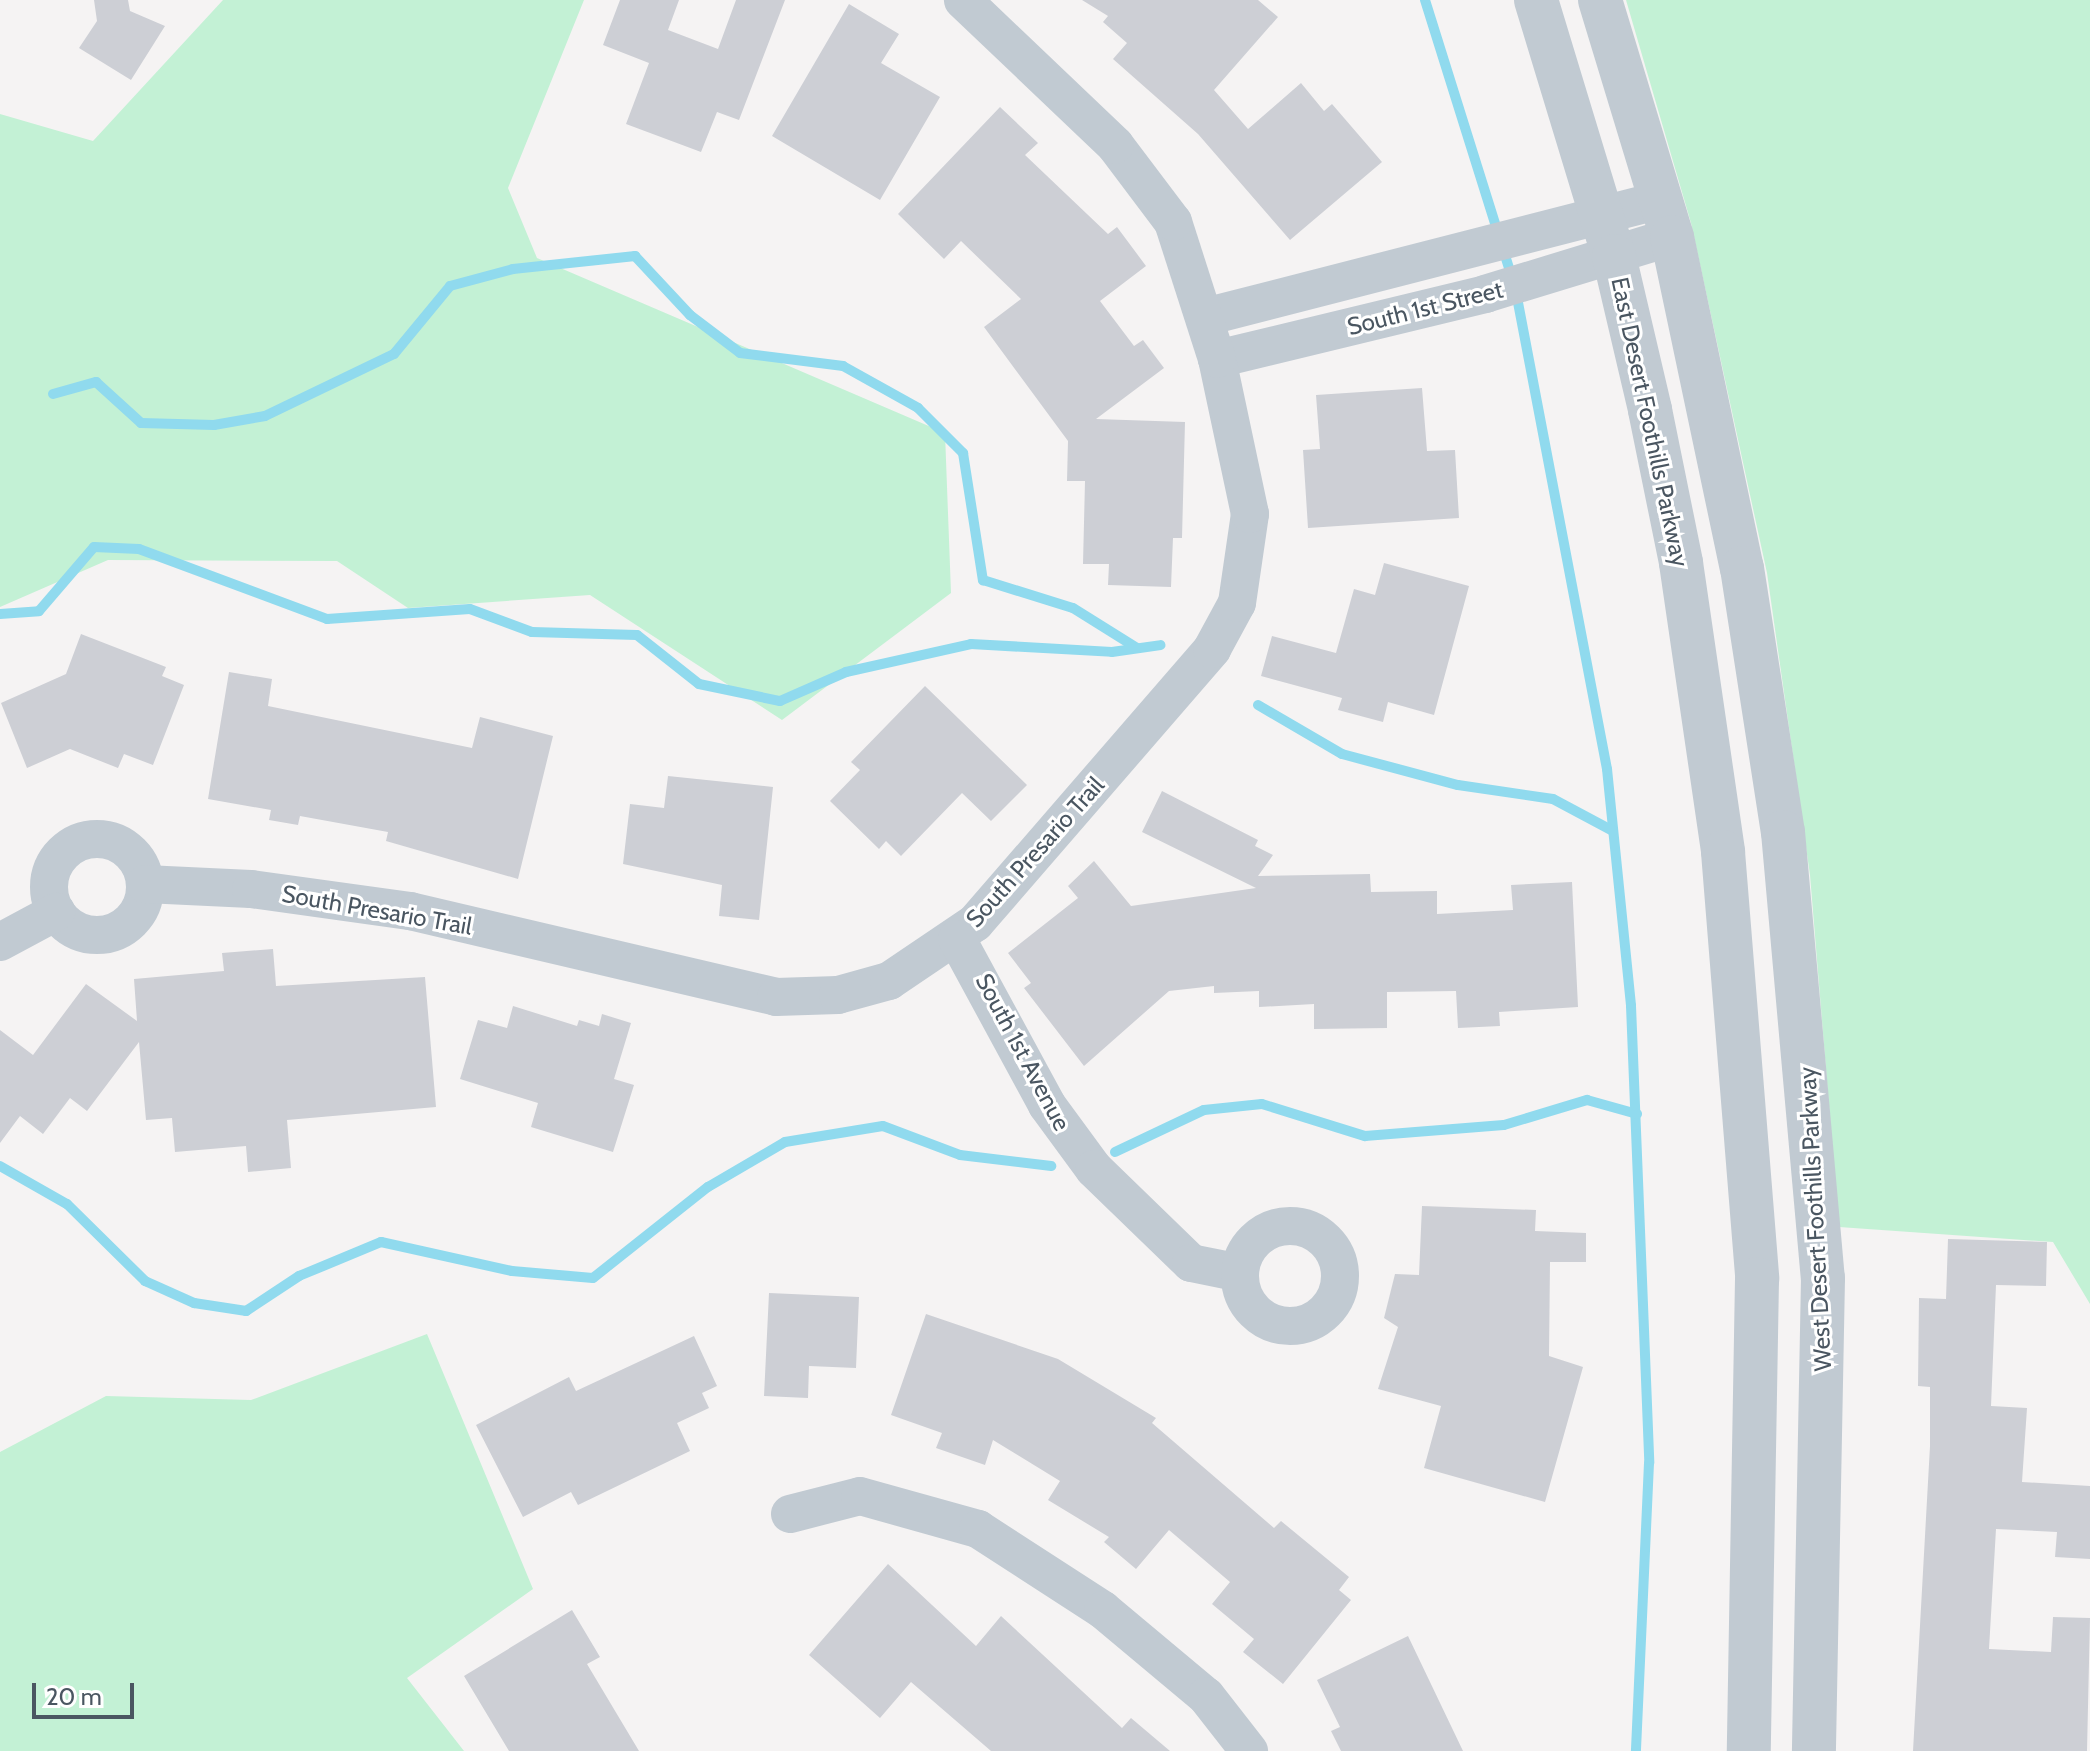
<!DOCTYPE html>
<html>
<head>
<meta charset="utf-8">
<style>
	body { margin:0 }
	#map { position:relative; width:2090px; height:1751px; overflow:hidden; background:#f5f3f3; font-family:Cabin,sans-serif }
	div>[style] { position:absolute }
	.green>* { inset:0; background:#c3f1d5 }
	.stream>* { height:10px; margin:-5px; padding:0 5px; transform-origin:5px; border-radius:5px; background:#90daee }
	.building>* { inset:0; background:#cdcfd5 }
	.minor>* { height:38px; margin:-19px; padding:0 19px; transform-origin:19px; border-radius:19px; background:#c1cad2 }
	.minor>.ring { margin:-19px; padding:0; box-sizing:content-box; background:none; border:38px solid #c1cad2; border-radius:50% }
	.tertiary>* { height:44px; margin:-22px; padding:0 22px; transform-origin:22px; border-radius:22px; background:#c1cad2 }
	span { translate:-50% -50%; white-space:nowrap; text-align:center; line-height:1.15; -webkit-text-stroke:6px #fff; paint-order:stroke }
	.street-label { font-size:24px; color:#4a5661 }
	.scale { position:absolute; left:32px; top:1683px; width:102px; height:36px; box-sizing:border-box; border:4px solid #4a5661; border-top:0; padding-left:10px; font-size:24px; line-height:28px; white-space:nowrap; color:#4a5661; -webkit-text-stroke:6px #fff; paint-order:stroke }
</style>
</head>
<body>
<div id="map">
	<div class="green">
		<i style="clip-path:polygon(223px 0,584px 0,508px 188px,537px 258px,945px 433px,951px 593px,782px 720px,590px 595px,408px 608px,337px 561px,108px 560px,0 607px,0 114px,93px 141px)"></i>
		<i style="clip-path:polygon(1626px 0,2090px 0,2090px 1304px,2053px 1242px,1839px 1227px,1810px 875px,1767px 573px,1691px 223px)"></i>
		<i style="clip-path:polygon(427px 1334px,533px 1589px,407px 1678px,464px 1751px,0 1751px,0 1452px,106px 1396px,251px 1400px)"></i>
	</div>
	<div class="stream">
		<i style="left:1425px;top:0;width:290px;rotate:72.6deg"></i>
		<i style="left:1516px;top:292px;width:486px;rotate:79.2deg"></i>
		<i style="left:1607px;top:769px;width:238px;rotate:84.2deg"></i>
		<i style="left:1631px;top:1006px;width:457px;rotate:87.7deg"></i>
		<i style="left:1649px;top:1463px;width:288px;rotate:92.6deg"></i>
		<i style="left:53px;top:394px;width:45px;rotate:-15.6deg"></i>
		<i style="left:96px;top:382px;width:61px;rotate:42.3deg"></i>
		<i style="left:141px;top:423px;width:73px;rotate:1.6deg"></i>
		<i style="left:214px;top:425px;width:52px;rotate:-10deg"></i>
		<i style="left:265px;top:416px;width:143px;rotate:-25.7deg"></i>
		<i style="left:394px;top:354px;width:88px;rotate:-50.5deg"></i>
		<i style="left:450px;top:286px;width:65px;rotate:-15.1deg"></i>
		<i style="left:513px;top:269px;width:123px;rotate:-6.1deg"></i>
		<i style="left:635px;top:256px;width:81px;rotate:47deg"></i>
		<i style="left:690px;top:315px;width:63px;rotate:37.2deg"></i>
		<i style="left:740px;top:353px;width:104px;rotate:7.2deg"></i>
		<i style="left:843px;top:366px;width:86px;rotate:29.2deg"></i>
		<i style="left:918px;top:408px;width:64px;rotate:45deg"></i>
		<i style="left:963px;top:453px;width:129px;rotate:81.1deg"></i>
		<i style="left:983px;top:580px;width:94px;rotate:17.3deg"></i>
		<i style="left:1073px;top:608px;width:75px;rotate:32deg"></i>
		<i style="left:0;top:614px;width:39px;rotate:-4deg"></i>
		<i style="left:39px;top:611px;width:84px;rotate:-49.3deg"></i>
		<i style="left:94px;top:547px;width:45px;rotate:2.5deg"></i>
		<i style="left:139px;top:549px;width:201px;rotate:20.4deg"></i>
		<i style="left:327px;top:619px;width:143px;rotate:-4deg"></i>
		<i style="left:470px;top:609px;width:66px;rotate:20.4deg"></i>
		<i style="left:532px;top:632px;width:105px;rotate:1.6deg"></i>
		<i style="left:637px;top:635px;width:79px;rotate:38.3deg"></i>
		<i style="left:699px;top:684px;width:83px;rotate:11.9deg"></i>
		<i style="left:780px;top:701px;width:72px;rotate:-23.7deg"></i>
		<i style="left:846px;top:672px;width:128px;rotate:-12.6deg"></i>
		<i style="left:971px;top:644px;width:141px;rotate:3.2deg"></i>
		<i style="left:1112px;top:652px;width:49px;rotate:-8.1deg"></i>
		<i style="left:1258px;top:705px;width:97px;rotate:30.3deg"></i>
		<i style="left:1342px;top:754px;width:120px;rotate:15deg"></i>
		<i style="left:1458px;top:785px;width:96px;rotate:8.4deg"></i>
		<i style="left:1553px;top:799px;width:68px;rotate:28.1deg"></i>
		<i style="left:1115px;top:1152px;width:98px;rotate:-25.3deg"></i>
		<i style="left:1204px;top:1110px;width:58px;rotate:-5.9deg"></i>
		<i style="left:1262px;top:1104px;width:108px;rotate:17.3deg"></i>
		<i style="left:1365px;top:1136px;width:139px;rotate:-4.5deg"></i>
		<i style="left:1504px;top:1125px;width:87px;rotate:-16.8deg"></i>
		<i style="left:1587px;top:1100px;width:52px;rotate:15.6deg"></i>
		<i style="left:0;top:1166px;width:77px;rotate:29.6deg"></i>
		<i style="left:67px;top:1204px;width:110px;rotate:44.6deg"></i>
		<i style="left:145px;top:1281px;width:54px;rotate:24.2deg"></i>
		<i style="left:194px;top:1303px;width:53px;rotate:8.7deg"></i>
		<i style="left:246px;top:1311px;width:64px;rotate:-33.4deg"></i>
		<i style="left:299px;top:1276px;width:89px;rotate:-22.5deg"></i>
		<i style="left:381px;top:1242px;width:134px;rotate:12.5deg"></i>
		<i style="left:512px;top:1271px;width:81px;rotate:4.9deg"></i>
		<i style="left:593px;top:1278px;width:147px;rotate:-38.4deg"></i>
		<i style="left:708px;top:1187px;width:89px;rotate:-30.3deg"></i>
		<i style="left:785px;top:1142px;width:99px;rotate:-9.3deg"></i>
		<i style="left:883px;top:1126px;width:82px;rotate:20.6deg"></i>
		<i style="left:960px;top:1155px;width:92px;rotate:6.9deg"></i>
	</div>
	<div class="building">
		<i style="clip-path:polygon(94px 0,128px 0,130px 11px,165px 26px,131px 80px,79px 48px,97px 21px)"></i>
		<i style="clip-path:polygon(620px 0,679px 0,668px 30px,718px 49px,736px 0,785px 0,739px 120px,717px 112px,701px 152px,626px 124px,649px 63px,603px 45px)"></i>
		<i style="clip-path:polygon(1082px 0,1258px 0,1278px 17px,1214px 90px,1248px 129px,1301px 83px,1324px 111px,1332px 104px,1382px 162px,1290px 240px,1198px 134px,1113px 59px,1127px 43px,1103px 22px,1108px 16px)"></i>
		<i style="clip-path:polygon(849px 4px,899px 34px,881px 63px,940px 97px,880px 200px,772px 136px)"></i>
		<i style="clip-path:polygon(1000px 107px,1038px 143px,1025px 155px,1108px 234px,1117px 227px,1146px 266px,1100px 301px,1134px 346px,1143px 340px,1164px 368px,1096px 419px,1185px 422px,1182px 538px,1173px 538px,1171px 587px,1108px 585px,1109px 564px,1083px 564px,1085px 481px,1067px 481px,1068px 441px,984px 327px,1021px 299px,961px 241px,944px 259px,898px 214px)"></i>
		<i style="clip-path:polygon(1422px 388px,1427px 451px,1455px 450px,1459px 518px,1308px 528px,1303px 450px,1320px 449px,1316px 395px)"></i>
		<i style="clip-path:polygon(1384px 563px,1469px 586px,1434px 715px,1388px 702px,1383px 722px,1338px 710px,1342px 698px,1261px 676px,1272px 636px,1336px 653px,1354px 589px,1375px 595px)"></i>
		<i style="clip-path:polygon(81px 634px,166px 667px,162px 676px,184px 685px,153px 765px,124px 754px,118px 768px,70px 749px,27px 768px,1px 703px,66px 674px)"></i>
		<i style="clip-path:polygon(229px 672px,272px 679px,268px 706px,472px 748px,480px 717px,553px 736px,518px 879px,386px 841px,388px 832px,300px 816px,298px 825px,269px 820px,271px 810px,208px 799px)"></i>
		<i style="clip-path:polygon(925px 686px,1027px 785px,991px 821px,962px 793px,901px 856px,886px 841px,879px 849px,830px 801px,860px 770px,851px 762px)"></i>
		<i style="clip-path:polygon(668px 776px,773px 787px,759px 920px,719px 916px,722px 885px,623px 864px,630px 804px,664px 808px)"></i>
		<i style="clip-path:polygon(1162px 791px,1258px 840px,1255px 846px,1273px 855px,1258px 876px,1370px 874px,1371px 892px,1437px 891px,1437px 914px,1513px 910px,1511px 885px,1572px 882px,1578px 1007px,1499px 1012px,1500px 1026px,1458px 1028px,1456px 991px,1387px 992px,1387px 1028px,1314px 1029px,1314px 1004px,1259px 1007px,1259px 991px,1214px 993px,1214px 986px,1169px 991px,1084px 1066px,1024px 988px,1031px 983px,1008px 953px,1078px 898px,1068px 886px,1094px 861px,1131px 906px,1256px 888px,1142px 832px)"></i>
		<i style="clip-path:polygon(273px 949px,276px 986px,425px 977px,436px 1107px,287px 1120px,291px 1168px,248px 1172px,246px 1146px,175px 1152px,172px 1118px,146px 1120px,139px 1042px,87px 1111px,70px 1098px,43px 1134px,20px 1116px,0 1143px,0 1030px,33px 1055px,86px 984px,137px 1021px,134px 979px,224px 971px,222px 953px)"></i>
		<i style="clip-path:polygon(513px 1006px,577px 1026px,579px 1020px,599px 1026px,602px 1014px,631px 1023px,614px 1079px,634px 1085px,613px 1152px,531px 1127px,538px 1103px,460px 1079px,478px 1020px,507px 1028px)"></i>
		<i style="clip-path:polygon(1422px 1206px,1536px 1210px,1535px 1231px,1586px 1233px,1586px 1262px,1550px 1262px,1549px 1356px,1583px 1367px,1545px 1502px,1424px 1468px,1441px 1406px,1378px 1389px,1398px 1327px,1384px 1318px,1395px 1274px,1419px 1275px)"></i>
		<i style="clip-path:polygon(1948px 1239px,2047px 1242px,2046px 1286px,1996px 1285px,1991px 1406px,2027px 1408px,2022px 1482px,2090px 1486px,2090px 1559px,2055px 1557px,2057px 1532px,1996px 1529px,1989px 1649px,2051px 1652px,2053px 1617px,2090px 1618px,2087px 1751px,1913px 1751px,1930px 1446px,1930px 1387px,1918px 1386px,1919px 1298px,1946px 1299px)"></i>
		<i style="clip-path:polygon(769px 1293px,859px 1297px,856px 1368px,809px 1366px,808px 1398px,764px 1396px)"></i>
		<i style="clip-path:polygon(926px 1314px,1058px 1359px,1156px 1418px,1152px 1423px,1274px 1528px,1281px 1521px,1349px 1577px,1339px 1590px,1351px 1600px,1283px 1684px,1243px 1652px,1254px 1639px,1212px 1604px,1230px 1582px,1169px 1530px,1136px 1569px,1104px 1542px,1109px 1537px,1048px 1500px,1060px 1481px,993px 1440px,985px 1465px,936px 1448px,942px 1433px,891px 1415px)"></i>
		<i style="clip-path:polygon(694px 1336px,717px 1386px,702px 1393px,709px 1408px,677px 1423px,690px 1451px,578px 1505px,571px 1492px,523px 1517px,476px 1425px,569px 1377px,576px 1391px)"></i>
		<i style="clip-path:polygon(888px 1564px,976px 1646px,1001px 1616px,1122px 1728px,1131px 1718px,1170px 1751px,991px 1751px,911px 1682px,880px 1718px,809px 1655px)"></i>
		<i style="clip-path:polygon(572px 1610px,600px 1657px,587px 1664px,639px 1751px,509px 1751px,464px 1676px)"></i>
		<i style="clip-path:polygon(1408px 1636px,1463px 1751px,1341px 1751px,1331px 1731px,1340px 1727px,1317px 1680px)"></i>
	</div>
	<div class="minor">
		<i style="left:1205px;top:317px;width:471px;rotate:-14.4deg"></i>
		<i style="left:1217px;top:359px;width:276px;rotate:-13.6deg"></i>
		<i style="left:1485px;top:294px;width:195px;rotate:-17deg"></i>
		<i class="ring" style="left:49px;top:839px;width:58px;height:58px"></i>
		<i style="left:145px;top:884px;width:106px;rotate:2.7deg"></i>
		<i style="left:251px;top:889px;width:161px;rotate:7.9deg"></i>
		<i style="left:410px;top:911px;width:376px;rotate:13.2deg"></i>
		<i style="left:776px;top:997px;width:62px;rotate:-1.8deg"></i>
		<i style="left:838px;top:995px;width:53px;rotate:-15.4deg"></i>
		<i style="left:889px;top:981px;width:104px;rotate:-34deg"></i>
		<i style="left:975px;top:923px;width:362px;rotate:-49.1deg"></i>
		<i style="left:1212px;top:649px;width:52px;rotate:-61.5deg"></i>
		<i style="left:1237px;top:603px;width:90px;rotate:-81.7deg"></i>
		<i style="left:1250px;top:514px;width:158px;rotate:-102deg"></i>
		<i style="left:1217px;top:359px;width:144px;rotate:-107.8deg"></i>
		<i style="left:1173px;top:222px;width:96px;rotate:-127deg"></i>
		<i style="left:1115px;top:145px;width:210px;rotate:-136.4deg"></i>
		<i style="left:957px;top:939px;width:189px;rotate:61.5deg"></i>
		<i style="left:1047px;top:1105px;width:79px;rotate:53.7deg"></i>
		<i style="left:1094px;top:1169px;width:135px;rotate:44.1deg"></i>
		<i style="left:1191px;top:1263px;width:50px;rotate:11.5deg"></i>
		<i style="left:0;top:942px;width:64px;rotate:-28.2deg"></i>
		<i class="ring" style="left:1240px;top:1226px;width:62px;height:62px"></i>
		<i style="left:790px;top:1514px;width:72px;rotate:-14.4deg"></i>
		<i style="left:860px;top:1496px;width:123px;rotate:15.6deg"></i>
		<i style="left:978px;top:1529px;width:149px;rotate:32.9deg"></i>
		<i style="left:1103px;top:1610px;width:134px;rotate:39.9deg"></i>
		<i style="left:1206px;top:1696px;width:70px;rotate:52deg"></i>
	</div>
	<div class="tertiary">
		<i style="left:1536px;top:0;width:268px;rotate:73.1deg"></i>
		<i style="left:1614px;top:256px;width:158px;rotate:76.8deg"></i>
		<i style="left:1650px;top:410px;width:156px;rotate:78.5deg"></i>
		<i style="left:1681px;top:563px;width:292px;rotate:81.7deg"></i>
		<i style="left:1723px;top:852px;width:428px;rotate:85.4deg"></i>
		<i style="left:1757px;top:1279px;width:472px;rotate:91deg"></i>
		<i style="left:1600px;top:0;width:248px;rotate:73.1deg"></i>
		<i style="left:1672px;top:237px;width:338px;rotate:78.1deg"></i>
		<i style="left:1742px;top:568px;width:267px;rotate:81.2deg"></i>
		<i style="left:1783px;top:832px;width:448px;rotate:84.9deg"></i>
		<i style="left:1823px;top:1278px;width:473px;rotate:91.1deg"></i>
	</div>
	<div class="street-label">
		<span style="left:1425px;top:308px;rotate:-14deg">South 1st Street</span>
		<span style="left:1650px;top:422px;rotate:78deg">East Desert Foothills Parkway</span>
		<span style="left:1035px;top:852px;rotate:-48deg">South Presario Trail</span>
		<span style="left:377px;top:910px;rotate:10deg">South Presario Trail</span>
		<span style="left:1023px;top:1052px;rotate:62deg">South 1st Avenue</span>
		<span style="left:1815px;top:1219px;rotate:-93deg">West Desert Foothills Parkway</span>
	</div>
	<div class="scale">20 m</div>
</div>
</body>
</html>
